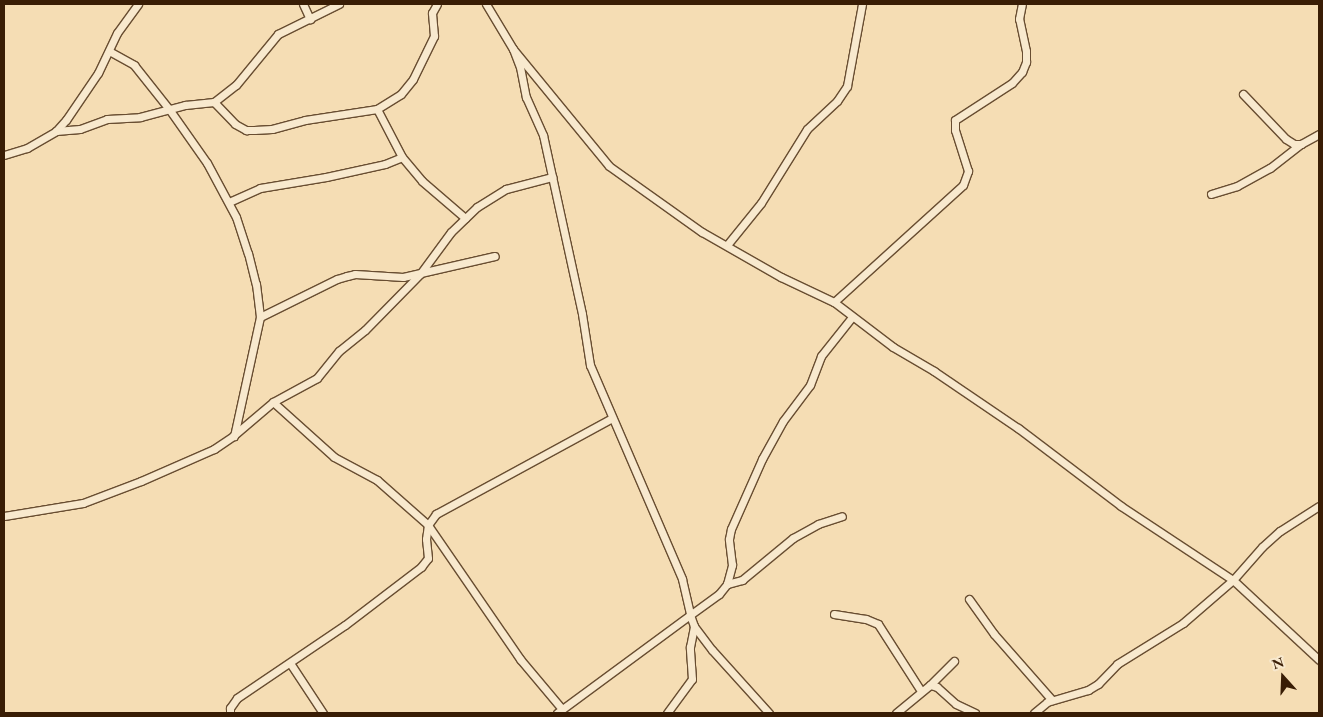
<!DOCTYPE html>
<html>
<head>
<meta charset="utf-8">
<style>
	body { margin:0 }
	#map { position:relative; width:1323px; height:717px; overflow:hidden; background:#f5ddb4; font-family:"EB Garamond",serif }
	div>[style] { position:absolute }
	.roads { filter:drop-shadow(1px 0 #684d31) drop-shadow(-1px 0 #684d31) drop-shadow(0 1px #684d31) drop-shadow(0 -1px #684d31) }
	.street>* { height:7px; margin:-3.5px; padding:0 3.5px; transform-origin:3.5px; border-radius:3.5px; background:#f8e9ce }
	span { translate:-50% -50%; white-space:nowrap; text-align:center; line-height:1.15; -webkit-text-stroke:4.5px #f8e9ce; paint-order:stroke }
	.frame { position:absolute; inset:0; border:5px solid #391d05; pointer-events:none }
	.north { position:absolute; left:1258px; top:652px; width:50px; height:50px; -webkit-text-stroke:4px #f8e9ce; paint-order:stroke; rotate:340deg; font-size:14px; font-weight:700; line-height:20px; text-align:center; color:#391d05 }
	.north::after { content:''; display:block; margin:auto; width:18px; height:22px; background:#391d05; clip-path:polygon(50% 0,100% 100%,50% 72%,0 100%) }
</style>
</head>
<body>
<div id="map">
	<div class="roads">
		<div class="street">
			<i style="left:303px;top:4px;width:17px;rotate:65deg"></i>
			<i style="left:486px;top:4px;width:52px;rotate:59deg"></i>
			<i style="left:513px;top:49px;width:19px;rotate:69deg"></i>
			<i style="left:520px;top:67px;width:31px;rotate:79deg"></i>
			<i style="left:526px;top:97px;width:42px;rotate:65.9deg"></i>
			<i style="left:543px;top:135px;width:183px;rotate:77.7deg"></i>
			<i style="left:582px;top:314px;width:52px;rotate:81.1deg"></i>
			<i style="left:590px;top:365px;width:233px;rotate:66.7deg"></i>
			<i style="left:682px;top:579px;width:37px;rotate:77deg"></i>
			<i style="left:690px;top:615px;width:165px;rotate:143.6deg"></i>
			<i style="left:513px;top:49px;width:151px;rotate:50.6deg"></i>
			<i style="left:609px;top:166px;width:114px;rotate:35.4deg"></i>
			<i style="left:702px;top:232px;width:91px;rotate:29.7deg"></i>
			<i style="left:781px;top:277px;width:59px;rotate:25.3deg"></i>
			<i style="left:834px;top:302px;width:74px;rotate:37.3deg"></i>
			<i style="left:893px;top:347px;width:48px;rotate:30.3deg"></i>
			<i style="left:934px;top:371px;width:102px;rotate:34.2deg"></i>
			<i style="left:1018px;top:428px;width:129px;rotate:37.1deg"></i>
			<i style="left:1121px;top:506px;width:134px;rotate:33.5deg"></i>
			<i style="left:1233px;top:580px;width:117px;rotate:42.9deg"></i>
			<i style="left:109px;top:51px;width:29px;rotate:29deg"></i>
			<i style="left:134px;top:65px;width:56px;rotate:51.5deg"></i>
			<i style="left:169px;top:109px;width:66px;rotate:54.9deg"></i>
			<i style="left:207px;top:163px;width:61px;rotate:61.8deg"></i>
			<i style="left:236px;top:217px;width:38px;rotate:72deg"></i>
			<i style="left:248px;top:253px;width:32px;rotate:76deg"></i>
			<i style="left:256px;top:284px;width:33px;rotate:83deg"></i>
			<i style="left:260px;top:317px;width:122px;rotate:102.3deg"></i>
			<i style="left:1243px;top:94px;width:62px;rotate:46.3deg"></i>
			<i style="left:1286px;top:139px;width:9px;rotate:32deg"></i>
			<i style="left:1294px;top:144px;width:7px"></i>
			<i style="left:1301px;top:144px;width:21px;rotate:-29deg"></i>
			<i style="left:214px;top:102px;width:30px;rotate:46deg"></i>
			<i style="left:235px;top:124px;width:13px;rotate:29deg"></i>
			<i style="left:246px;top:130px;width:8px"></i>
			<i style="left:254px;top:130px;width:18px;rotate:-3deg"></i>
			<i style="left:272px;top:129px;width:34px;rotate:-15deg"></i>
			<i style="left:305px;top:120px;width:73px;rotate:-8.7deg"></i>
			<i style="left:377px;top:109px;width:28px;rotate:-32deg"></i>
			<i style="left:401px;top:94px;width:19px;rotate:-51deg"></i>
			<i style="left:413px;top:79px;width:48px;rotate:-64deg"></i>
			<i style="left:434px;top:36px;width:23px;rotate:-95deg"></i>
			<i style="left:432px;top:13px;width:10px;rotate:-61deg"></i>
			<i style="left:377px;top:109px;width:54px;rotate:62.5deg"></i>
			<i style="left:402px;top:157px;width:31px;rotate:50deg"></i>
			<i style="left:422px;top:181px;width:57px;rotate:40.7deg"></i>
			<i style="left:56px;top:131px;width:24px;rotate:-5deg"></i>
			<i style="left:80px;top:129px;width:29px;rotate:-20deg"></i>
			<i style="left:107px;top:119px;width:33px;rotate:-3deg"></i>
			<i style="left:140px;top:117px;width:47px;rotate:-14.9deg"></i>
			<i style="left:185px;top:105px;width:29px;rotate:-6deg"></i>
			<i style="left:214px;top:102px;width:28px;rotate:-38deg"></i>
			<i style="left:236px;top:85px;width:66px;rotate:-50.5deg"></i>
			<i style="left:278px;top:34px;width:68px;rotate:-26.2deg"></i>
			<i style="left:4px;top:155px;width:24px;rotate:-17deg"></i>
			<i style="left:27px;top:148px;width:34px;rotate:-30deg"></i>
			<i style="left:56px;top:131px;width:15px;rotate:-48deg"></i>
			<i style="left:66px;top:120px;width:57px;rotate:-55.8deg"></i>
			<i style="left:98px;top:73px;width:44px;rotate:-64.6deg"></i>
			<i style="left:117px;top:33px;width:36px;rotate:-54deg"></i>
			<i style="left:1211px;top:194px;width:27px;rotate:-17deg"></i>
			<i style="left:1237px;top:186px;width:38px;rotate:-29deg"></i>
			<i style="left:1270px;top:168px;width:39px;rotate:-38deg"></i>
			<i style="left:229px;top:202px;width:34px;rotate:-24deg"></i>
			<i style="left:260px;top:188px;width:67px;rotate:-9.5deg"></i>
			<i style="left:326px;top:177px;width:60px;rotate:-12.4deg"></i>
			<i style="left:385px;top:164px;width:18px;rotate:-22deg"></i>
			<i style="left:727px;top:245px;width:54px;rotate:-51deg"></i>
			<i style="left:761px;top:203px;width:87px;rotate:-58.1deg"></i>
			<i style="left:807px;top:129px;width:41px;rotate:-43deg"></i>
			<i style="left:837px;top:101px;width:18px;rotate:-56deg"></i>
			<i style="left:847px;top:86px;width:83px;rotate:-79.6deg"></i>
			<i style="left:834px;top:302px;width:174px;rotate:-42.2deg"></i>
			<i style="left:963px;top:185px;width:15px;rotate:-70deg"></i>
			<i style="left:968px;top:171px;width:43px;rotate:-107.6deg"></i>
			<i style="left:955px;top:130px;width:10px;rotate:-90deg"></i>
			<i style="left:955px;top:120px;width:68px;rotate:-33deg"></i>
			<i style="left:1012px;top:83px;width:15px;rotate:-48deg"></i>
			<i style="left:1022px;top:72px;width:11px;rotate:-68deg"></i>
			<i style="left:1026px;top:62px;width:11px;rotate:-90deg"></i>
			<i style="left:1026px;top:51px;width:33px;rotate:-102deg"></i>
			<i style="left:1019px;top:19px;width:15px;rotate:-79deg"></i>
			<i style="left:260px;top:317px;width:86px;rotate:-26.3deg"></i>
			<i style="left:337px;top:279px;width:10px;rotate:-17deg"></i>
			<i style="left:347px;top:276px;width:8px;rotate:-14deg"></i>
			<i style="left:355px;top:274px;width:48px;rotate:3.6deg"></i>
			<i style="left:403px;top:277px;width:94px;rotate:-12.9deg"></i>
			<i style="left:273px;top:402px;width:82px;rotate:42deg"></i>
			<i style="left:334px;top:457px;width:49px;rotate:28.1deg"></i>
			<i style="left:377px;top:480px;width:68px;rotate:41.4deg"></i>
			<i style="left:428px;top:525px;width:163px;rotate:55.5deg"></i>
			<i style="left:520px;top:659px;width:65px;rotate:50deg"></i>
			<i style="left:4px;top:516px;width:80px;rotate:-9.3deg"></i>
			<i style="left:83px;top:503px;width:62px;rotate:-20.8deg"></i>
			<i style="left:141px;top:481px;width:80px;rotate:-23.7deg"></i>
			<i style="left:214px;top:449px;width:23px;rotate:-34deg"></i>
			<i style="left:233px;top:436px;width:52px;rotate:-40.4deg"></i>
			<i style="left:273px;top:402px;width:50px;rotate:-28.6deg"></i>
			<i style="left:317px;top:378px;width:35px;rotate:-51deg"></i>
			<i style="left:339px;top:351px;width:33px;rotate:-39deg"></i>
			<i style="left:365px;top:330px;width:78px;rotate:-45.5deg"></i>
			<i style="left:420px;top:274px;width:52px;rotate:-53.6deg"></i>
			<i style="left:451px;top:232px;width:36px;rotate:-44deg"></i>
			<i style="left:477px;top:207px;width:34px;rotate:-32deg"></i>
			<i style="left:506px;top:189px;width:48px;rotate:-14.6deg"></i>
			<i style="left:727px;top:584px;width:16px;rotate:-15deg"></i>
			<i style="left:742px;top:580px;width:66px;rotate:-39.5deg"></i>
			<i style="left:793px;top:538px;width:29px;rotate:-29deg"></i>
			<i style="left:818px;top:524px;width:25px;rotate:-18deg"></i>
			<i style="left:969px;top:599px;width:43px;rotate:54.5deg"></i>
			<i style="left:994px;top:634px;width:88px;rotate:48.7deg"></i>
			<i style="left:834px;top:614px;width:32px;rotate:9deg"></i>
			<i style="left:866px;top:619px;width:13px;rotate:23deg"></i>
			<i style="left:878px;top:624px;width:80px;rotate:57.3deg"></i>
			<i style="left:290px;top:663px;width:60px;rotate:56.6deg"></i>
			<i style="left:930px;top:685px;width:34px;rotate:-45deg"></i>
			<i style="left:230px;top:713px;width:5px;rotate:-90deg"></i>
			<i style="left:230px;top:708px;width:12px;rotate:-55deg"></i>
			<i style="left:237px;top:698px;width:130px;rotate:-34.1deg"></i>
			<i style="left:345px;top:625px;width:96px;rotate:-37.3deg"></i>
			<i style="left:421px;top:567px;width:11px;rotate:-52deg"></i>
			<i style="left:428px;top:558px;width:19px;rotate:-96deg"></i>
			<i style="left:426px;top:539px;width:14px;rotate:-82deg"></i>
			<i style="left:428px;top:525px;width:14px;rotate:-54deg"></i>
			<i style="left:436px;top:514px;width:200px;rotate:-28.6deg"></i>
			<i style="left:667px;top:713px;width:42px;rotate:-53.7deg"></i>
			<i style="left:692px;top:679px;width:32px;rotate:-94deg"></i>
			<i style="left:690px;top:647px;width:21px;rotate:-79deg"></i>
			<i style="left:769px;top:713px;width:85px;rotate:-132.1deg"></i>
			<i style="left:712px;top:650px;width:30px;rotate:-127deg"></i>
			<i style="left:694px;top:626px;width:12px;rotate:-110deg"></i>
			<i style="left:690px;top:615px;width:36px;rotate:-36deg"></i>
			<i style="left:719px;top:594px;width:13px;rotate:-51deg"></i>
			<i style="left:727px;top:584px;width:20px;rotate:-75deg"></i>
			<i style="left:732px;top:565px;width:26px;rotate:-97deg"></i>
			<i style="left:729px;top:539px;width:10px;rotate:-79deg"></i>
			<i style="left:731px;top:529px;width:77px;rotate:-66.1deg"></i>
			<i style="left:762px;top:459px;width:43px;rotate:-61.1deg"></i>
			<i style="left:783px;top:421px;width:45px;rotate:-53.1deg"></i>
			<i style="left:810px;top:385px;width:31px;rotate:-69deg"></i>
			<i style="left:821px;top:356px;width:50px;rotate:-51.5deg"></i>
			<i style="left:896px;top:713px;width:44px;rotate:-39.5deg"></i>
			<i style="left:930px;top:685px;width:7px;rotate:16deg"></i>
			<i style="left:937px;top:687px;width:25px;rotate:42deg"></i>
			<i style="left:956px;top:704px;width:21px;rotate:25deg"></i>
			<i style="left:1034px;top:713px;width:17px;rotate:-40deg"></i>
			<i style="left:1047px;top:702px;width:43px;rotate:-16.3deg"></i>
			<i style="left:1088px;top:690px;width:12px;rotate:-31deg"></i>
			<i style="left:1098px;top:684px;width:28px;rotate:-46deg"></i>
			<i style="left:1117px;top:664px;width:78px;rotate:-31.8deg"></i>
			<i style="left:1183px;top:623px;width:66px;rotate:-40.7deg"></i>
			<i style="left:1233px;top:580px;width:44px;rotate:-48.7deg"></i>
			<i style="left:1262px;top:547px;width:24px;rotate:-42deg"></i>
			<i style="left:1280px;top:531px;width:46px;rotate:-32.7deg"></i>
		</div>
	</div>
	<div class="frame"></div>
	<div class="north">N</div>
</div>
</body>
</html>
